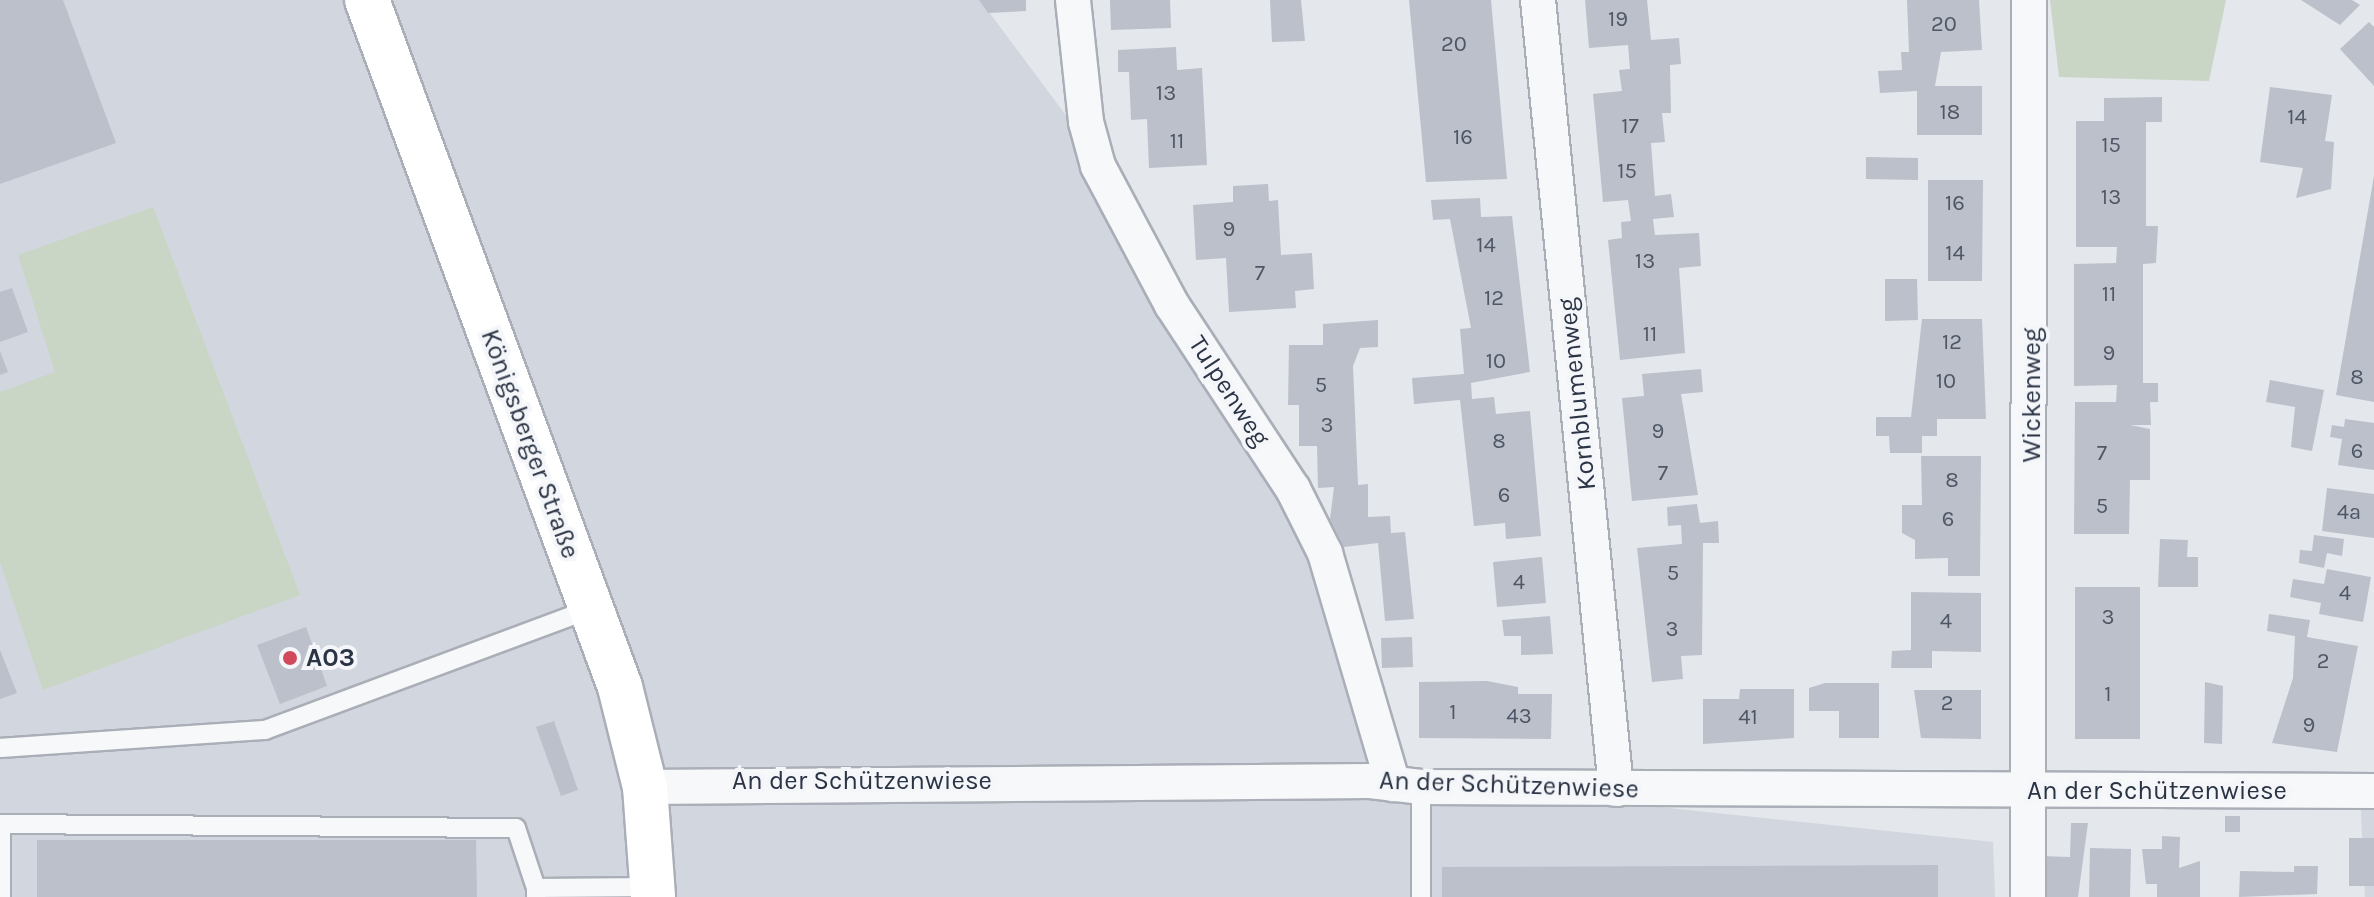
<!DOCTYPE html>
<html>
<head>
<meta charset="utf-8">
<style>
	body { margin:0 }
	#map { position:relative; width:2374px; height:897px; overflow:hidden; background:#e4e7ec; font-family:Karla,sans-serif }
	div>[style] { position:absolute }
	.built>* { inset:0; background:#d2d6de }
	.green>* { inset:0; background:#c9d6c5 }
	.building>* { inset:0; background:#bbc0ca }
	.roads { filter:drop-shadow(2px 0 #a9aeb7) drop-shadow(-2px 0 #a9aeb7) drop-shadow(0 2px #a9aeb7) drop-shadow(0 -2px #a9aeb7) }
	.service>* { height:18px; margin:-9px; padding:0 9px; transform-origin:9px; border-radius:9px; background:#f7f8fa }
	.minor>* { height:34px; margin:-17px; padding:0 17px; transform-origin:17px; border-radius:17px; background:#f7f8fa }
	.secondary>* { height:44px; margin:-22px; padding:0 22px; transform-origin:22px; border-radius:22px; background:#fff }
	.dots>* { width:22px; height:22px; translate:-50% -50%; box-sizing:border-box; border:4px solid #f4f6f9; border-radius:50% }
	span { translate:-50% -50%; white-space:nowrap; text-align:center; line-height:1.15; -webkit-text-stroke:8px #f4f6f9; paint-order:stroke }
	.number-label { font-size:22px; color:#4f5766 }
	.number-label span { -webkit-text-stroke-width:0 }
	.street-label { font-size:26px; color:#2b3445 }
	.poi-label { font-size:26px; color:#2b3445; font-weight:700 }
	.left { translate:0 -50%; text-align:left }
</style>
</head>
<body>
<div id="map">
	<div class="built">
		<i style="clip-path:polygon(0 0,980px 0,1091px 149px,1293px 497px,1392px 779px,1993px 842px,1995px 897px,0 897px)"></i>
		<i style="clip-path:polygon(2374px 792px,2374px 897px,2365px 897px,2360px 793px)"></i>
	</div>
	<div class="green">
		<i style="clip-path:polygon(2050px 0,2226px 0,2209px 81px,2059px 77px)"></i>
		<i style="clip-path:polygon(153px 207px,300px 595px,43px 690px,0 562px,0 392px,55px 372px,18px 255px)"></i>
	</div>
	<div class="building">
		<i style="clip-path:polygon(0 0,63px 0,116px 143px,0 184px)"></i>
		<i style="clip-path:polygon(979px 0,1026px 0,1026px 11px,988px 13px)"></i>
		<i style="clip-path:polygon(1110px 0,1170px 0,1171px 28px,1111px 30px)"></i>
		<i style="clip-path:polygon(1270px 0,1301px 0,1305px 41px,1272px 42px)"></i>
		<i style="clip-path:polygon(1409px 0,1491px 0,1507px 179px,1426px 182px)"></i>
		<i style="clip-path:polygon(1585px 0,1647px 0,1651px 40px,1679px 38px,1681px 64px,1670px 65px,1671px 113px,1662px 113px,1665px 142px,1651px 143px,1655px 196px,1671px 194px,1674px 217px,1653px 219px,1655px 235px,1699px 233px,1701px 266px,1679px 268px,1685px 353px,1620px 360px,1608px 240px,1622px 238px,1621px 222px,1631px 221px,1628px 200px,1603px 202px,1593px 94px,1622px 91px,1619px 70px,1630px 69px,1628px 45px,1589px 48px)"></i>
		<i style="clip-path:polygon(1907px 0,1979px 0,1982px 50px,1941px 52px,1935px 86px,1982px 86px,1982px 135px,1917px 135px,1917px 91px,1880px 93px,1878px 71px,1902px 70px,1901px 52px,1909px 52px)"></i>
		<i style="clip-path:polygon(2301px 0,2352px 0,2360px 5px,2340px 25px)"></i>
		<i style="clip-path:polygon(2369px 22px,2374px 27px,2374px 86px,2340px 49px)"></i>
		<i style="clip-path:polygon(1176px 47px,1177px 70px,1202px 68px,1207px 165px,1149px 168px,1147px 119px,1131px 120px,1129px 72px,1118px 72px,1118px 50px)"></i>
		<i style="clip-path:polygon(2270px 87px,2332px 95px,2325px 141px,2334px 142px,2331px 189px,2296px 198px,2303px 168px,2260px 162px)"></i>
		<i style="clip-path:polygon(2162px 97px,2162px 122px,2146px 122px,2146px 226px,2158px 226px,2156px 263px,2143px 264px,2143px 383px,2158px 383px,2158px 402px,2150px 402px,2151px 425px,2130px 425px,2150px 429px,2150px 480px,2130px 480px,2129px 534px,2074px 534px,2075px 402px,2116px 402px,2117px 385px,2074px 386px,2074px 264px,2116px 263px,2117px 247px,2076px 247px,2076px 121px,2104px 121px,2104px 98px)"></i>
		<i style="clip-path:polygon(1866px 157px,1918px 158px,1918px 180px,1866px 179px)"></i>
		<i style="clip-path:polygon(2374px 176px,2374px 402px,2336px 395px)"></i>
		<i style="clip-path:polygon(1928px 180px,1983px 180px,1982px 281px,1928px 281px)"></i>
		<i style="clip-path:polygon(1268px 184px,1269px 201px,1278px 200px,1281px 255px,1312px 253px,1314px 289px,1295px 291px,1296px 308px,1229px 312px,1226px 258px,1196px 260px,1193px 205px,1233px 202px,1233px 186px)"></i>
		<i style="clip-path:polygon(1480px 198px,1481px 217px,1512px 216px,1530px 372px,1471px 383px,1472px 399px,1494px 397px,1496px 414px,1530px 411px,1541px 536px,1506px 539px,1505px 523px,1474px 526px,1460px 400px,1414px 404px,1412px 378px,1464px 374px,1460px 329px,1471px 328px,1450px 219px,1433px 220px,1431px 200px)"></i>
		<i style="clip-path:polygon(1885px 279px,1917px 279px,1918px 320px,1885px 321px)"></i>
		<i style="clip-path:polygon(12px 288px,28px 332px,0 342px,0 292px)"></i>
		<i style="clip-path:polygon(1922px 319px,1982px 319px,1986px 419px,1937px 419px,1937px 436px,1922px 436px,1922px 453px,1890px 453px,1889px 436px,1876px 436px,1876px 417px,1911px 417px)"></i>
		<i style="clip-path:polygon(1378px 320px,1378px 347px,1360px 348px,1353px 366px,1358px 485px,1368px 484px,1368px 517px,1390px 516px,1391px 533px,1405px 532px,1414px 619px,1385px 621px,1378px 543px,1344px 547px,1330px 519px,1334px 487px,1318px 488px,1317px 446px,1299px 446px,1299px 405px,1288px 405px,1289px 345px,1323px 345px,1323px 324px)"></i>
		<i style="clip-path:polygon(0 351px,8px 372px,0 375px)"></i>
		<i style="clip-path:polygon(1701px 369px,1703px 392px,1681px 394px,1698px 495px,1632px 501px,1622px 398px,1644px 396px,1642px 374px)"></i>
		<i style="clip-path:polygon(2270px 380px,2324px 390px,2312px 451px,2291px 447px,2295px 407px,2266px 402px)"></i>
		<i style="clip-path:polygon(2345px 419px,2374px 423px,2374px 470px,2338px 465px,2342px 439px,2330px 437px,2332px 425px,2344px 427px)"></i>
		<i style="clip-path:polygon(1921px 456px,1981px 456px,1980px 576px,1948px 576px,1948px 558px,1915px 559px,1915px 540px,1902px 533px,1902px 505px,1922px 505px)"></i>
		<i style="clip-path:polygon(2327px 488px,2374px 494px,2374px 538px,2322px 531px)"></i>
		<i style="clip-path:polygon(1697px 504px,1700px 523px,1718px 521px,1719px 543px,1703px 543px,1702px 655px,1681px 656px,1683px 679px,1652px 682px,1637px 548px,1682px 544px,1681px 525px,1668px 526px,1667px 507px)"></i>
		<i style="clip-path:polygon(2314px 535px,2344px 539px,2342px 556px,2327px 553px,2324px 568px,2299px 563px,2300px 550px,2312px 551px)"></i>
		<i style="clip-path:polygon(2160px 539px,2188px 540px,2187px 557px,2198px 557px,2198px 587px,2158px 587px)"></i>
		<i style="clip-path:polygon(1542px 557px,1546px 603px,1497px 607px,1493px 562px)"></i>
		<i style="clip-path:polygon(2327px 569px,2371px 577px,2363px 622px,2319px 614px,2321px 603px,2290px 597px,2293px 579px,2324px 584px)"></i>
		<i style="clip-path:polygon(2075px 587px,2140px 587px,2140px 739px,2075px 739px)"></i>
		<i style="clip-path:polygon(1911px 592px,1981px 593px,1981px 652px,1932px 651px,1932px 668px,1891px 668px,1892px 651px,1911px 650px)"></i>
		<i style="clip-path:polygon(2269px 614px,2310px 620px,2307px 637px,2358px 646px,2337px 752px,2272px 743px,2293px 678px,2295px 636px,2267px 631px)"></i>
		<i style="clip-path:polygon(1550px 616px,1553px 654px,1521px 655px,1521px 636px,1504px 636px,1502px 620px)"></i>
		<i style="clip-path:polygon(306px 627px,327px 686px,280px 704px,257px 645px)"></i>
		<i style="clip-path:polygon(1412px 637px,1413px 667px,1382px 668px,1381px 638px)"></i>
		<i style="clip-path:polygon(0 650px,17px 693px,0 699px)"></i>
		<i style="clip-path:polygon(1487px 681px,1518px 687px,1518px 694px,1552px 694px,1551px 739px,1419px 738px,1419px 682px)"></i>
		<i style="clip-path:polygon(2205px 682px,2223px 686px,2222px 744px,2204px 743px)"></i>
		<i style="clip-path:polygon(1825px 683px,1879px 683px,1879px 738px,1839px 738px,1839px 711px,1809px 711px,1809px 688px)"></i>
		<i style="clip-path:polygon(1740px 689px,1794px 689px,1794px 738px,1703px 744px,1703px 699px,1739px 699px)"></i>
		<i style="clip-path:polygon(1914px 690px,1981px 690px,1981px 739px,1921px 738px)"></i>
		<i style="clip-path:polygon(554px 721px,578px 790px,561px 796px,536px 727px)"></i>
		<i style="clip-path:polygon(2225px 816px,2240px 816px,2240px 832px,2225px 832px)"></i>
		<i style="clip-path:polygon(2071px 823px,2088px 823px,2078px 897px,2043px 897px,2039px 856px,2070px 857px)"></i>
		<i style="clip-path:polygon(2162px 836px,2180px 837px,2179px 868px,2200px 861px,2200px 897px,2157px 897px,2157px 884px,2146px 884px,2142px 849px,2162px 849px)"></i>
		<i style="clip-path:polygon(2349px 838px,2374px 838px,2374px 886px,2349px 886px)"></i>
		<i style="clip-path:polygon(37px 840px,476px 840px,477px 897px,37px 897px)"></i>
		<i style="clip-path:polygon(2090px 848px,2131px 849px,2130px 897px,2089px 897px)"></i>
		<i style="clip-path:polygon(1938px 865px,1938px 897px,1442px 897px,1442px 867px)"></i>
		<i style="clip-path:polygon(2294px 866px,2318px 866px,2317px 894px,2239px 897px,2240px 871px,2294px 872px)"></i>
	</div>
	<div class="roads">
		<div class="service">
			<i style="left:0;top:748px;width:266px;rotate:-3.9deg"></i>
			<i style="left:265px;top:730px;width:348px;rotate:-20.4deg"></i>
			<i style="left:1421px;top:787px;width:110px;rotate:90deg"></i>
			<i style="left:1px;top:897px;width:73px;rotate:-90deg"></i>
			<i style="left:1px;top:824px;width:515px;rotate:0.45deg"></i>
			<i style="left:516px;top:828px;width:63px;rotate:71.6deg"></i>
			<i style="left:536px;top:897px;width:9px;rotate:-90deg"></i>
			<i style="left:536px;top:888px;width:116px;rotate:-0.5deg"></i>
		</div>
		<div class="minor">
			<i style="left:1073px;top:0;width:123px;rotate:83.9deg"></i>
			<i style="left:1086px;top:122px;width:46px;rotate:74.7deg"></i>
			<i style="left:1098px;top:166px;width:157px;rotate:62deg"></i>
			<i style="left:1172px;top:305px;width:220px;rotate:56.7deg"></i>
			<i style="left:1293px;top:489px;width:72px;rotate:63.4deg"></i>
			<i style="left:1325px;top:553px;width:241px;rotate:73.6deg"></i>
			<i style="left:1538px;top:0;width:793px;rotate:84.35deg"></i>
			<i style="left:645px;top:787px;width:725px;rotate:-0.47deg"></i>
			<i style="left:1370px;top:781px;width:51px;rotate:6.7deg"></i>
			<i style="left:1421px;top:787px;width:953px;rotate:0.24deg"></i>
			<i style="left:2028px;top:897px;width:897px;rotate:-89.94deg"></i>
		</div>
		<div class="secondary">
			<i style="left:367px;top:0;width:732px;rotate:69.78deg"></i>
			<i style="left:620px;top:687px;width:103px;rotate:76deg"></i>
			<i style="left:645px;top:787px;width:110px;rotate:85.8deg"></i>
		</div>
	</div>
	<div class="dots">
		<i style="left:290px;top:658px;background:#d1495b"></i>
	</div>
	<div class="number-label">
		<span style="left:1618px;top:20px">19</span>
		<span style="left:1944px;top:25px">20</span>
		<span style="left:1454px;top:45px">20</span>
		<span style="left:1166px;top:94px">13</span>
		<span style="left:1950px;top:113px">18</span>
		<span style="left:2297px;top:118px">14</span>
		<span style="left:1630px;top:127px">17</span>
		<span style="left:1463px;top:138px">16</span>
		<span style="left:1177px;top:142px">11</span>
		<span style="left:2111px;top:146px">15</span>
		<span style="left:1627px;top:172px">15</span>
		<span style="left:2111px;top:198px">13</span>
		<span style="left:1955px;top:204px">16</span>
		<span style="left:1229px;top:230px">9</span>
		<span style="left:1486px;top:246px">14</span>
		<span style="left:1955px;top:254px">14</span>
		<span style="left:1645px;top:262px">13</span>
		<span style="left:1260px;top:274px">7</span>
		<span style="left:2109px;top:295px">11</span>
		<span style="left:1494px;top:299px">12</span>
		<span style="left:1650px;top:335px">11</span>
		<span style="left:1952px;top:343px">12</span>
		<span style="left:2109px;top:354px">9</span>
		<span style="left:1496px;top:362px">10</span>
		<span style="left:2357px;top:378px">8</span>
		<span style="left:1946px;top:382px">10</span>
		<span style="left:1321px;top:386px">5</span>
		<span style="left:1327px;top:426px">3</span>
		<span style="left:1658px;top:432px">9</span>
		<span style="left:1499px;top:442px">8</span>
		<span style="left:2357px;top:452px">6</span>
		<span style="left:2102px;top:454px">7</span>
		<span style="left:1663px;top:474px">7</span>
		<span style="left:1952px;top:481px">8</span>
		<span style="left:1504px;top:496px">6</span>
		<span style="left:2102px;top:507px">5</span>
		<span style="left:2349px;top:513px">4a</span>
		<span style="left:1948px;top:520px">6</span>
		<span style="left:1673px;top:574px">5</span>
		<span style="left:1519px;top:583px">4</span>
		<span style="left:2345px;top:594px">4</span>
		<span style="left:2108px;top:618px">3</span>
		<span style="left:1946px;top:622px">4</span>
		<span style="left:1672px;top:630px">3</span>
		<span style="left:2323px;top:662px">2</span>
		<span style="left:2108px;top:695px">1</span>
		<span style="left:1947px;top:704px">2</span>
		<span style="left:1453px;top:713px">1</span>
		<span style="left:1519px;top:717px">43</span>
		<span style="left:1748px;top:718px">41</span>
		<span style="left:2309px;top:726px">9</span>
	</div>
	<div class="street-label">
		<span style="left:1229px;top:391px;rotate:57deg">Tulpenweg</span>
		<span style="left:1577px;top:394px;rotate:-96deg">Kornblumenweg</span>
		<span style="left:2032px;top:395px;rotate:-90deg">Wickenweg</span>
		<span style="left:530px;top:444px;rotate:70deg">Königsberger Straße</span>
		<span style="left:862px;top:781px">An der Schützenwiese</span>
		<span style="left:1509px;top:785px;rotate:2deg">An der Schützenwiese</span>
		<span style="left:2157px;top:791px">An der Schützenwiese</span>
	</div>
	<div class="poi-label">
		<span class="left" style="left:306px;top:658px">A03</span>
	</div>
</div>
</body>
</html>
